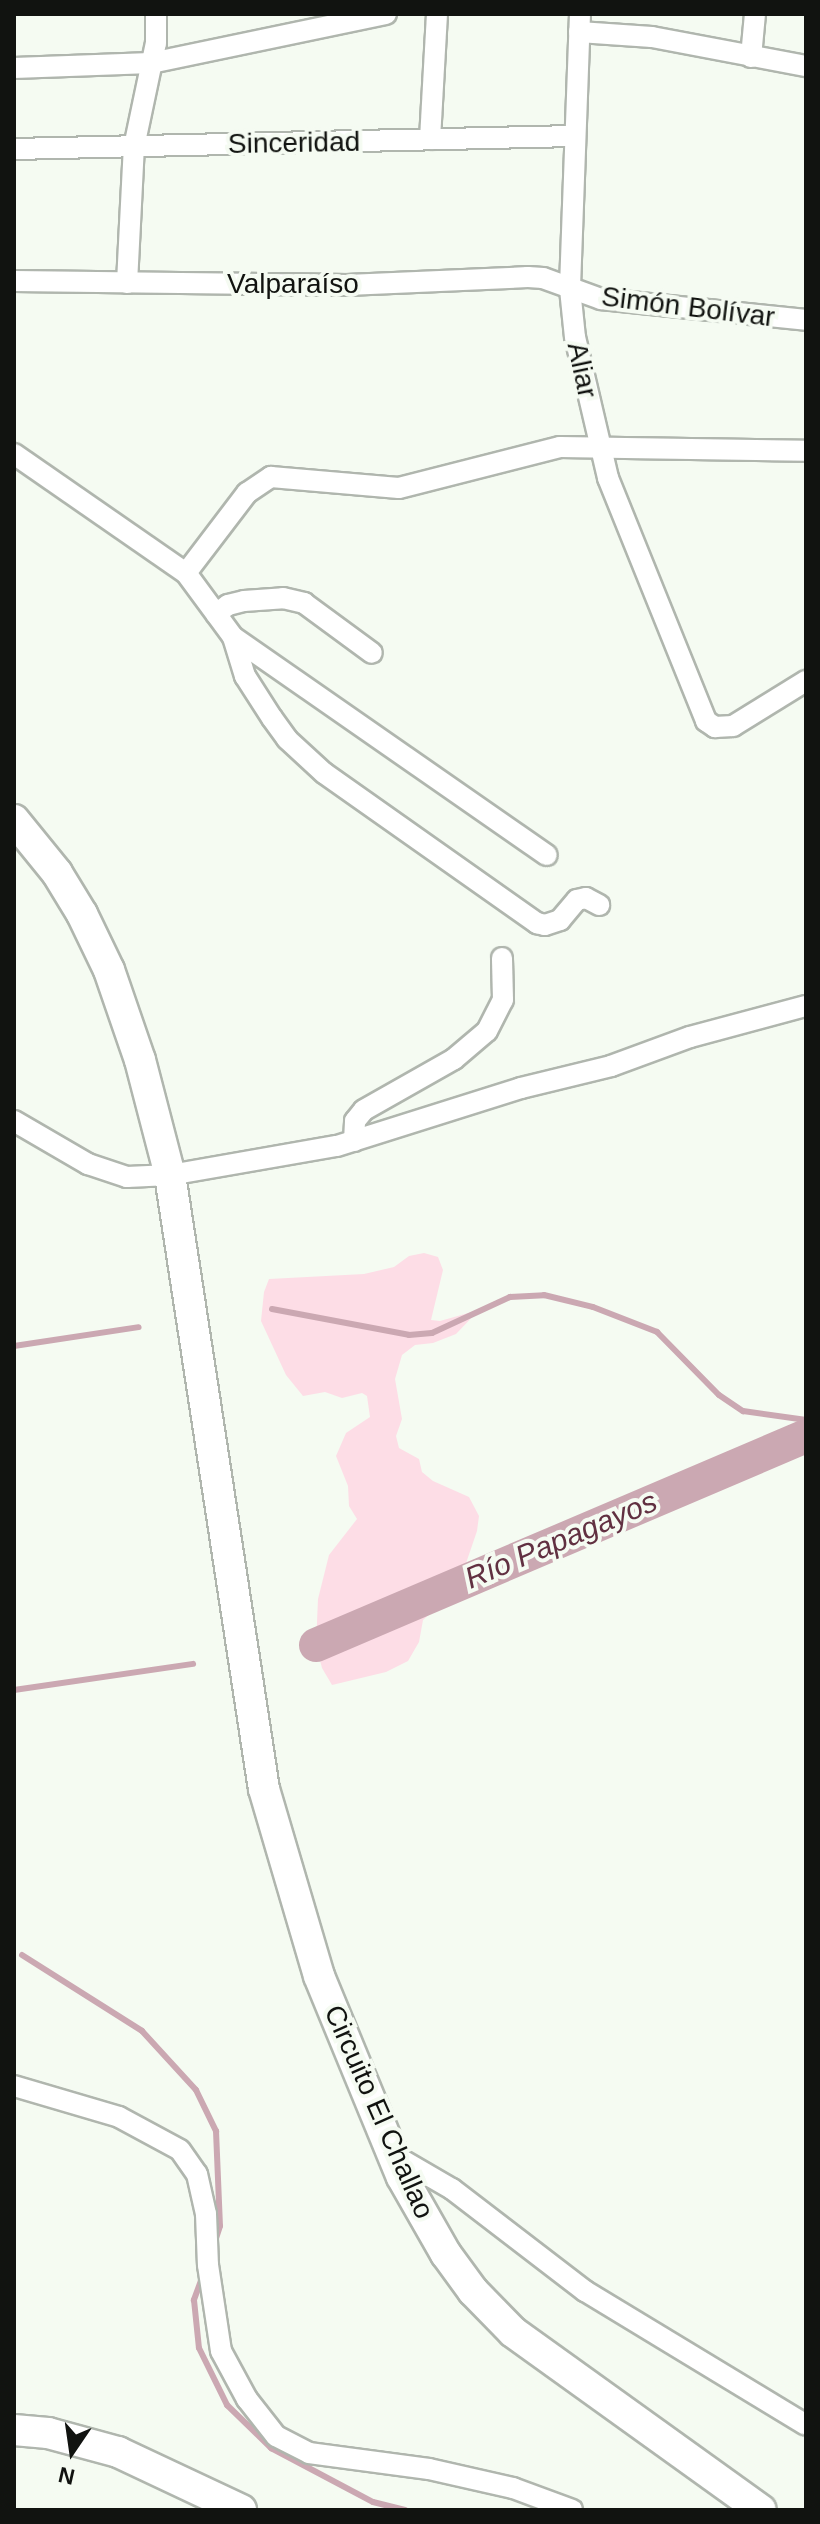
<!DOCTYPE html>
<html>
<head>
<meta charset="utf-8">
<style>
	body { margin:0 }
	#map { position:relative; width:820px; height:2524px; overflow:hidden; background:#f5fbf2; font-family:Helvetica,sans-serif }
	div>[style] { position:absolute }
	.green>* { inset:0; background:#fddde6 }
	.stream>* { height:6px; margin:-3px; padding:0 3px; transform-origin:3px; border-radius:3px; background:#cba8b2 }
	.river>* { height:34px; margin:-17px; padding:0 17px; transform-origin:17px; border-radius:17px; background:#cba8b2 }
	.roads { filter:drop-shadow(2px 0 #b0b6ae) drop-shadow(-2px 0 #b0b6ae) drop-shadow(0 2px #b0b6ae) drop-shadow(0 -2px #b0b6ae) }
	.street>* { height:20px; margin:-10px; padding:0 10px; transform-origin:10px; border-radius:10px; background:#fff }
	.secondary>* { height:30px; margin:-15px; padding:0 15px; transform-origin:15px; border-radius:15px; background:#fff }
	span { translate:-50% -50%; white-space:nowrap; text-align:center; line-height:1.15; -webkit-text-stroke:8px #f5fbf2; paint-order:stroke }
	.street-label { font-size:28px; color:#111310 }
	.water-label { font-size:30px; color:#613041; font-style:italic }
	.frame { position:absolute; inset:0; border:16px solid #111310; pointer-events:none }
	.north { position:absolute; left:32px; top:2412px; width:80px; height:80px; -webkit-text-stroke:6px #f5fbf2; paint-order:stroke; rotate:193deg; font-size:22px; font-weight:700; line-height:32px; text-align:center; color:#111310 }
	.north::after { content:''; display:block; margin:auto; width:28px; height:36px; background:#111310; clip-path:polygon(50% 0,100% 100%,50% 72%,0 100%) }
</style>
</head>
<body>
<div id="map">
	<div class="green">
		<i style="clip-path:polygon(424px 1253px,438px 1257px,443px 1270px,431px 1320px,440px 1321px,479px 1310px,456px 1334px,433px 1343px,415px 1345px,402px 1355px,395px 1379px,402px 1419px,396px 1436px,399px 1448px,419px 1459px,422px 1472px,433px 1481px,469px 1497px,479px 1516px,477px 1531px,462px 1575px,442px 1603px,423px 1620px,419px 1642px,408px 1661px,386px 1672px,332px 1685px,322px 1668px,316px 1645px,318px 1599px,329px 1555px,357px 1519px,349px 1506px,348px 1486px,336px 1456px,346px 1433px,370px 1417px,367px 1396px,362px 1393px,342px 1398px,325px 1392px,303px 1396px,286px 1375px,261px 1321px,264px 1292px,269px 1279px,364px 1274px,394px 1267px,409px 1256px)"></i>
	</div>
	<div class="stream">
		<i style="left:272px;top:1309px;width:139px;rotate:10.7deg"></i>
		<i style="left:409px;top:1335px;width:23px;rotate:-5deg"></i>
		<i style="left:432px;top:1333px;width:86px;rotate:-24.8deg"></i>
		<i style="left:510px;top:1297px;width:34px;rotate:-3deg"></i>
		<i style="left:544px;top:1295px;width:50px;rotate:13.8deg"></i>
		<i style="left:593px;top:1307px;width:69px;rotate:21.3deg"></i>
		<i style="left:657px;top:1332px;width:88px;rotate:45.5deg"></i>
		<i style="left:719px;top:1395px;width:29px;rotate:34deg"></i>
		<i style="left:743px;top:1411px;width:64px;rotate:8.1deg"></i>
		<i style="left:14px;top:1346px;width:126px;rotate:-8.6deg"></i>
		<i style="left:14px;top:1690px;width:181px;rotate:-8.3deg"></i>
		<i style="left:22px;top:1955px;width:142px;rotate:32.3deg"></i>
		<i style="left:142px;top:2031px;width:80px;rotate:47.5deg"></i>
		<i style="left:196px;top:2090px;width:46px;rotate:64deg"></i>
		<i style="left:216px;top:2131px;width:95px;rotate:87.6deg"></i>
		<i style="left:220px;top:2226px;width:16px;rotate:108deg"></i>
		<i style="left:203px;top:2275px;width:27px;rotate:110deg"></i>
		<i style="left:194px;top:2300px;width:48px;rotate:84.1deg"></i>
		<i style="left:199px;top:2348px;width:64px;rotate:63.8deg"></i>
		<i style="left:227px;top:2405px;width:62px;rotate:44.3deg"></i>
		<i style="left:271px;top:2448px;width:115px;rotate:27.9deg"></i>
		<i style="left:373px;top:2502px;width:33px;rotate:14deg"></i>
	</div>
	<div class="river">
		<i style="left:316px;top:1645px;width:533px;rotate:-23.1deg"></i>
	</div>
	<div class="roads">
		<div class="street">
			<i style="left:580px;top:14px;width:275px;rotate:92.1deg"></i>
			<i style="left:570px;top:289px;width:48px;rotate:84.1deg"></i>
			<i style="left:575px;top:337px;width:145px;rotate:76.8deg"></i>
			<i style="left:608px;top:478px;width:262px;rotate:68deg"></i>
			<i style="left:706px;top:721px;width:11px;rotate:34deg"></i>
			<i style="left:715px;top:727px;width:18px;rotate:-3deg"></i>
			<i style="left:733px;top:726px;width:86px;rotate:-31.7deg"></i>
			<i style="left:579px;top:32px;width:73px;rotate:3.9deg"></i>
			<i style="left:652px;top:37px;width:157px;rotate:10.7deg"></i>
			<i style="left:751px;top:57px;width:43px;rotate:-84.7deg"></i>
			<i style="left:14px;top:68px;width:137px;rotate:-2.1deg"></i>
			<i style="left:151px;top:63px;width:240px;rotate:-11.8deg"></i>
			<i style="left:430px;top:139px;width:125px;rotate:-86.8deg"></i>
			<i style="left:14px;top:149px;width:561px;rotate:-1.33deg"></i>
			<i style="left:14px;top:281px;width:333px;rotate:0.7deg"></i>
			<i style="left:347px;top:285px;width:181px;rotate:-2.5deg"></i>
			<i style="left:528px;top:277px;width:15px;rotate:4deg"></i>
			<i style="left:543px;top:278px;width:62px;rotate:19.9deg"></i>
			<i style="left:601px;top:299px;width:206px;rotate:5.8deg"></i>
			<i style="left:127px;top:283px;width:136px;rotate:-87.1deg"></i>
			<i style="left:134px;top:147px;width:106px;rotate:-78.1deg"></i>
			<i style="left:156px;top:43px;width:29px;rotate:-90deg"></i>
			<i style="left:14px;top:454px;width:209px;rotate:34.7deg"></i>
			<i style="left:186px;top:573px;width:79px;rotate:53.7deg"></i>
			<i style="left:233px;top:637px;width:382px;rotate:34.8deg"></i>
			<i style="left:186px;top:573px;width:101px;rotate:-52.7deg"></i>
			<i style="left:247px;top:493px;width:29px;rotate:-34deg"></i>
			<i style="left:271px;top:477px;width:128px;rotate:4.9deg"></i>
			<i style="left:399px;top:488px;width:166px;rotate:-14.3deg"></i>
			<i style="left:560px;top:447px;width:246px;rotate:0.9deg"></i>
			<i style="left:216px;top:614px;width:15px;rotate:-37deg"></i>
			<i style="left:228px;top:605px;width:16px;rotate:-14deg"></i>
			<i style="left:244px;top:601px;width:39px;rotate:-4deg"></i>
			<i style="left:283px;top:598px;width:22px;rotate:13deg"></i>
			<i style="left:304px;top:603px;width:84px;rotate:36.3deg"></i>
			<i style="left:233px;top:637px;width:41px;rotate:72.9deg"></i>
			<i style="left:245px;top:676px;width:50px;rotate:57.3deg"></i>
			<i style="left:272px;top:718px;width:26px;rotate:54deg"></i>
			<i style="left:287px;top:739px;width:50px;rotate:42.6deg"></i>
			<i style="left:324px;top:773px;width:261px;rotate:35.2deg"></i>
			<i style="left:537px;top:923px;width:8px;rotate:14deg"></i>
			<i style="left:545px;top:925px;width:16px;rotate:-18deg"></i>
			<i style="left:560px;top:920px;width:26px;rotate:-50deg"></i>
			<i style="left:577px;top:900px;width:9px;rotate:-13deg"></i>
			<i style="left:586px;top:898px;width:15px;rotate:28deg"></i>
			<i style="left:14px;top:1121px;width:86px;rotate:30.2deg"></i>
			<i style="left:88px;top:1164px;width:41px;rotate:18.4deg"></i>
			<i style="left:127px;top:1177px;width:43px;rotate:-2.7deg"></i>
			<i style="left:170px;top:1175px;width:169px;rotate:-9.9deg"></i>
			<i style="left:337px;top:1146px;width:193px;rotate:-17.5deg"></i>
			<i style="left:521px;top:1088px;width:93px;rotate:-13.7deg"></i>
			<i style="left:611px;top:1066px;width:84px;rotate:-20.2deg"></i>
			<i style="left:690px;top:1037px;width:120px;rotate:-15deg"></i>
			<i style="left:354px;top:1141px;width:20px;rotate:-87deg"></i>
			<i style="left:355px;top:1121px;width:14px;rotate:-51deg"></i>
			<i style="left:364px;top:1110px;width:103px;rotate:-29.5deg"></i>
			<i style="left:454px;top:1059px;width:43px;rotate:-40.3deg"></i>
			<i style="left:487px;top:1031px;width:35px;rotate:-63deg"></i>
			<i style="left:503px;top:1000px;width:42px;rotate:-91.4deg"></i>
			<i style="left:14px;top:2086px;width:109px;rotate:16.4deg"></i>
			<i style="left:119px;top:2117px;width:69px;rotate:28.4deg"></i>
			<i style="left:180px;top:2150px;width:29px;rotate:55deg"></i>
			<i style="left:197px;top:2174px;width:41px;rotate:77.3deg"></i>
			<i style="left:206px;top:2214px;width:51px;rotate:87.8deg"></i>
			<i style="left:208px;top:2265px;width:87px;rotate:81.4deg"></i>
			<i style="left:221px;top:2351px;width:55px;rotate:61.6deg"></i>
			<i style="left:247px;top:2399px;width:47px;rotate:51.9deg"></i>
			<i style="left:276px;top:2436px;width:37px;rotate:27deg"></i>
			<i style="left:309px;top:2453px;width:121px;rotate:7.6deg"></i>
			<i style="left:429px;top:2469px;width:86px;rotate:12.7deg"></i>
			<i style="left:513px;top:2488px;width:63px;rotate:20.4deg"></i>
			<i style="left:395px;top:2156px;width:66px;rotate:30.1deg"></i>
			<i style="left:452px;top:2189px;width:168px;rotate:37.5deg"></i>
			<i style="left:585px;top:2291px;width:258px;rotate:31.2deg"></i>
		</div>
		<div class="secondary">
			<i style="left:14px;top:820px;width:68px;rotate:50.9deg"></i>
			<i style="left:57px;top:873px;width:48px;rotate:58.6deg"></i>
			<i style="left:82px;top:914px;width:62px;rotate:64.3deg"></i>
			<i style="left:109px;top:970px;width:95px;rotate:71deg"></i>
			<i style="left:140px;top:1060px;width:119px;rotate:75.4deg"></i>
			<i style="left:170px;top:1175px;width:621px;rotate:81.3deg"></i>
			<i style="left:264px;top:1789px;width:195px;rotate:73.6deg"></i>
			<i style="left:319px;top:1976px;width:217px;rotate:67.6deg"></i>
			<i style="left:402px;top:2177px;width:89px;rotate:60.3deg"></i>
			<i style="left:446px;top:2254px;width:46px;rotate:53.9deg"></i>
			<i style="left:473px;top:2291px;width:57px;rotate:45.7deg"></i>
			<i style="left:513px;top:2332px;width:305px;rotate:35.7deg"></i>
			<i style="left:14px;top:2430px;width:34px;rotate:5deg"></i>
			<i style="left:48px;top:2433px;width:73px;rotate:15.2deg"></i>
			<i style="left:118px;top:2452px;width:136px;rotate:25.2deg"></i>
		</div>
	</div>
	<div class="street-label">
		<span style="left:294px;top:143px;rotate:-1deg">Sinceridad</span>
		<span style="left:293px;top:284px">Valparaíso</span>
		<span style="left:688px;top:307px;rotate:7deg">Simón Bolívar</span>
		<span style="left:582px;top:370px;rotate:78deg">Aliar</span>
		<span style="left:379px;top:2112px;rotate:66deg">Circuito El Challao</span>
	</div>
	<div class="water-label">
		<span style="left:561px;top:1540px;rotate:-23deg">Río Papagayos</span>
	</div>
	<div class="frame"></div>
	<div class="north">N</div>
</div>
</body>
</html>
